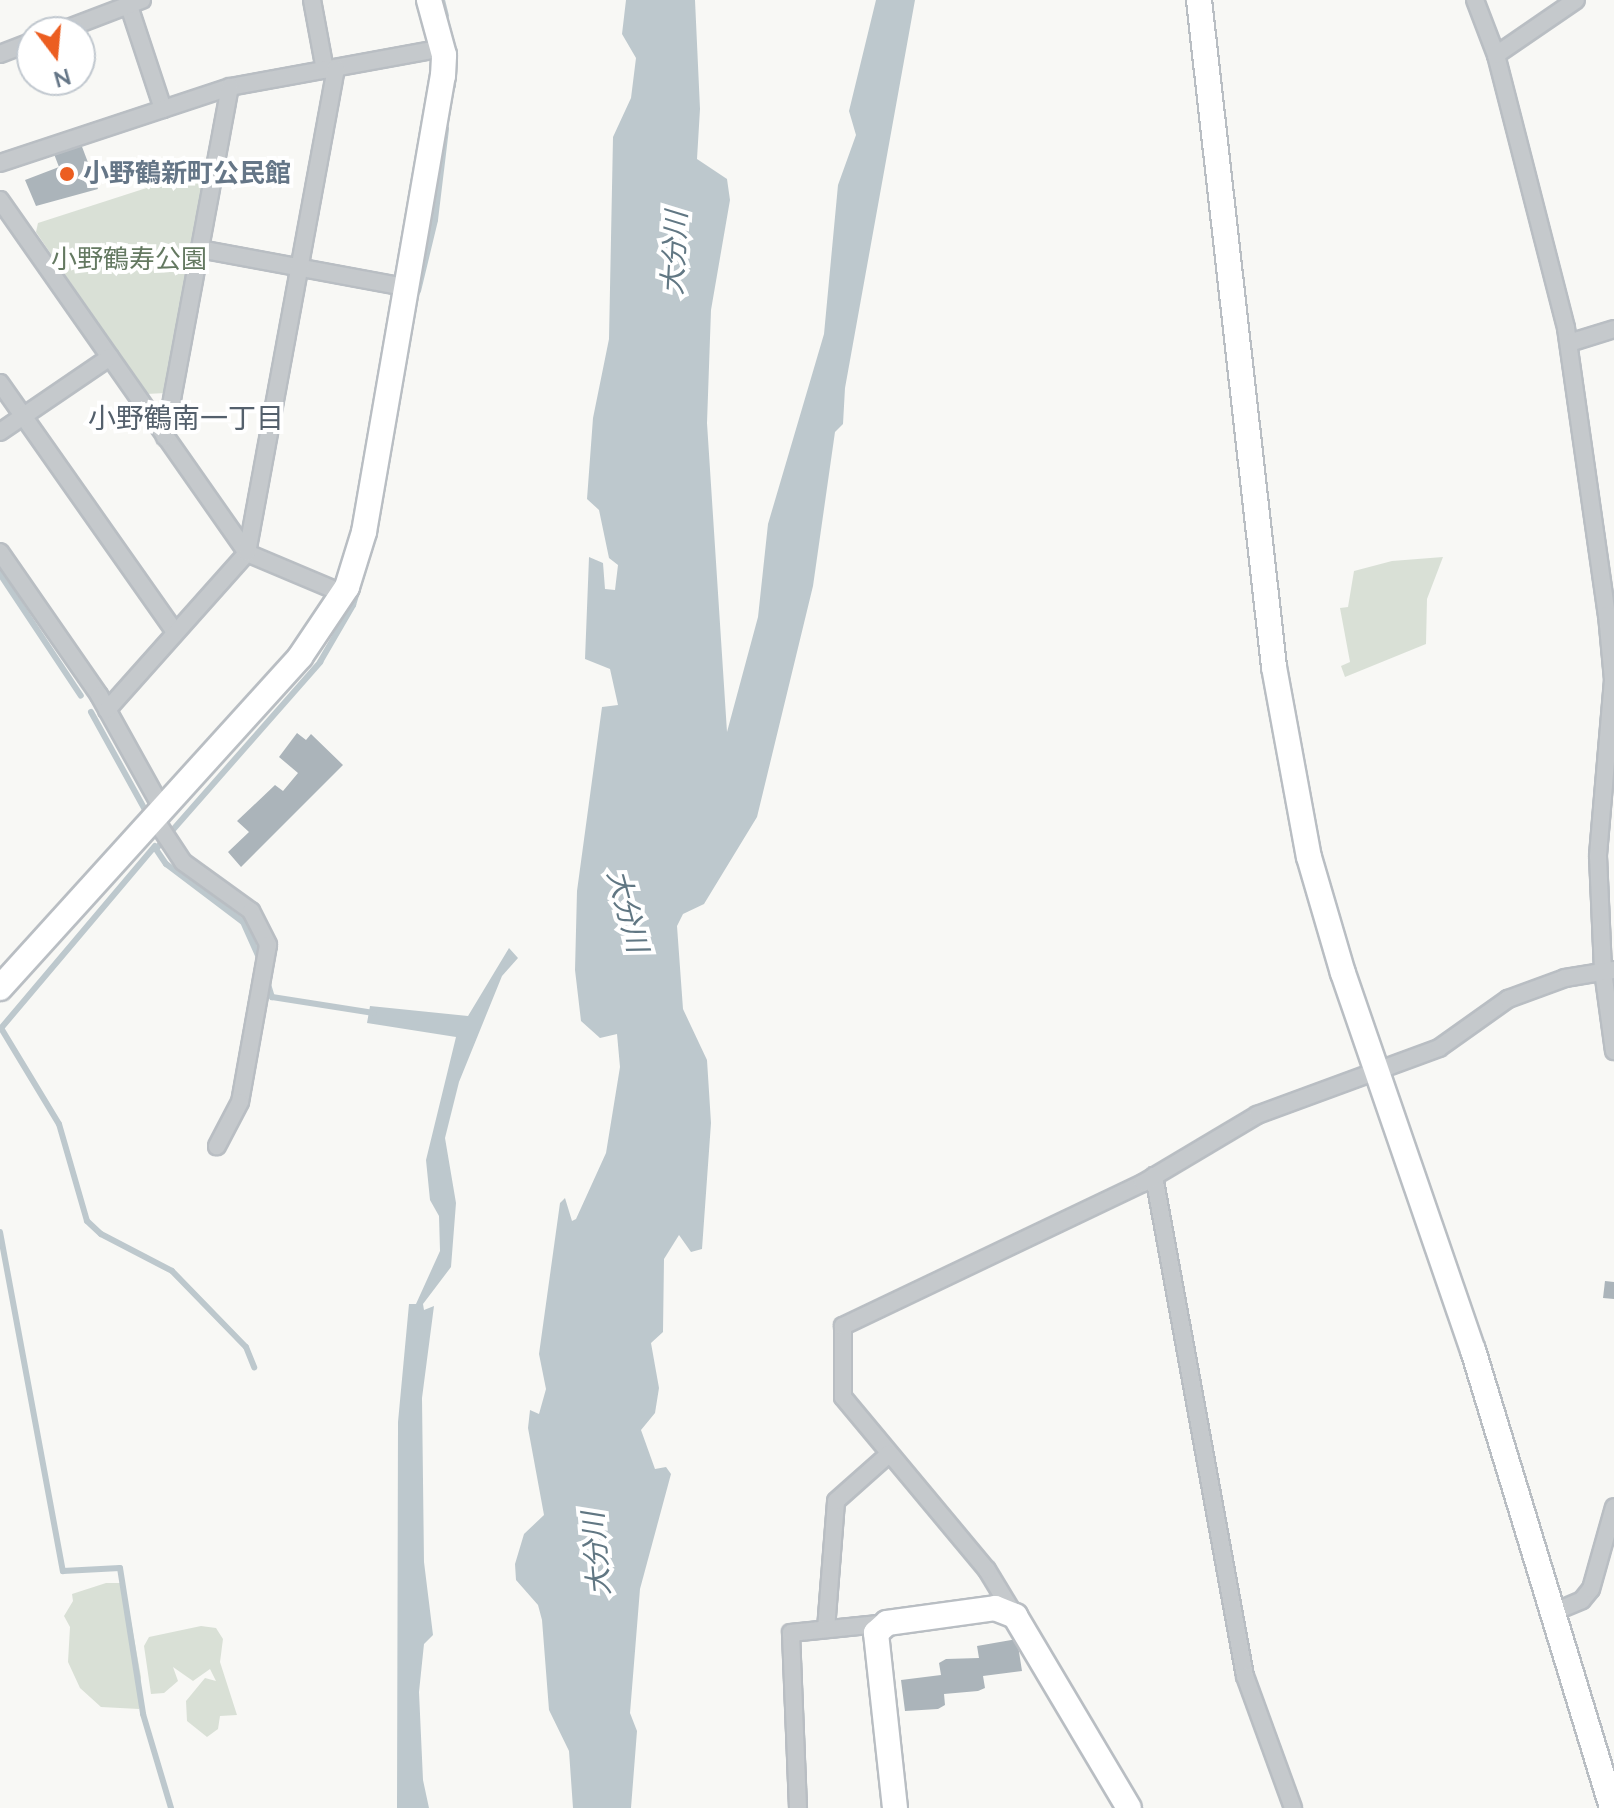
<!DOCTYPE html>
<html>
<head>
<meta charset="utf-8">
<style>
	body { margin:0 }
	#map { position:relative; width:1614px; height:1808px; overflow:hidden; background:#f8f8f5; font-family:"Nunito Sans","Noto Sans JP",sans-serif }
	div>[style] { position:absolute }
	.green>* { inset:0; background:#d9e0d6 }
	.water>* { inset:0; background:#bdc8cd }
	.stream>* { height:6px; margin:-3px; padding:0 3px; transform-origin:3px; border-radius:3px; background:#bdc8cd }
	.building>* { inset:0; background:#abb4ba }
	.roads { filter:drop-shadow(2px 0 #b9bec3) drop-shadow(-2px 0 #b9bec3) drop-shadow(0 2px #b9bec3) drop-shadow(0 -2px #b9bec3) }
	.street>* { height:16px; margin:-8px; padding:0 8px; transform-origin:8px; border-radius:8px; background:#c5c9cc }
	.secondary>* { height:24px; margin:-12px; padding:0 12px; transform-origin:12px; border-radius:12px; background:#fff }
	.dots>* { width:22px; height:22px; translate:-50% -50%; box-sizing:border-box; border:4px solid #fff; border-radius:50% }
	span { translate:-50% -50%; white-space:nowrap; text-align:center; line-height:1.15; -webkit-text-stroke:8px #fff; paint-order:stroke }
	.poi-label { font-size:26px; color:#657687; font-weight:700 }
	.left { translate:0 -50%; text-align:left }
	.park-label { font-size:26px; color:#647961 }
	.water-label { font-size:28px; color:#617783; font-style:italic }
	.neighbourhood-label { font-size:28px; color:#54606c }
	.north { position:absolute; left:16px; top:16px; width:80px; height:80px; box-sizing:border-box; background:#fff; border:2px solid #c1c8cf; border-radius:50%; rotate:164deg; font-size:22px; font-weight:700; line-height:32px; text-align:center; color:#657687 }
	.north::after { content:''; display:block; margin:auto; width:28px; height:36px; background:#ec5e21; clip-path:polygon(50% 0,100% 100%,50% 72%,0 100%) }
</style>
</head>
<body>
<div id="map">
	<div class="green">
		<i style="clip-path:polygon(196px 172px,206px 180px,166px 393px,146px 394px,36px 232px,38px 223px)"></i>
		<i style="clip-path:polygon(1443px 557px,1427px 599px,1426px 644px,1345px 677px,1341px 666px,1350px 662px,1340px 608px,1348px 607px,1354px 571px,1392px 561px)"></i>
		<i style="clip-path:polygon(106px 1583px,122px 1583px,125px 1588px,141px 1677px,139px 1709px,101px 1707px,80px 1688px,68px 1662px,70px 1627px,64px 1616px,73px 1601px,72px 1594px)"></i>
		<i style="clip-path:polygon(201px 1626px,216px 1628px,223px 1639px,220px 1662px,237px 1715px,220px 1716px,218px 1729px,207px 1737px,187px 1721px,186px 1701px,205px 1678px,216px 1681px,210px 1669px,193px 1681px,173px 1667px,178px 1681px,164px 1693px,151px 1694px,144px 1646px,149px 1637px)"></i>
	</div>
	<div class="water">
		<i style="clip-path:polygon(626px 0,695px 0,700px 109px,697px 159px,727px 179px,730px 200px,711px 310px,707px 423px,727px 732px,758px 617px,768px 524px,824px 334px,838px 185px,856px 135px,849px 111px,876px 0,915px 0,845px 388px,843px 424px,835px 432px,813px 586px,757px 817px,704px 904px,683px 914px,677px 926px,683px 1009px,707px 1060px,711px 1123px,702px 1249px,691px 1252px,679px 1235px,664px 1259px,663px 1332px,651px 1343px,659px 1388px,655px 1413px,641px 1430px,655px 1469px,666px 1467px,671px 1474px,640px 1589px,630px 1713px,637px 1731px,631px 1808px,573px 1808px,569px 1751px,549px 1710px,542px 1620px,538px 1605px,516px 1580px,515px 1564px,524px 1534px,544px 1515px,528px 1428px,530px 1410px,539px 1414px,546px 1389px,539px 1354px,560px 1203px,565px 1198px,572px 1221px,576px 1219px,606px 1153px,620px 1067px,617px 1034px,600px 1038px,581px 1021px,575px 970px,577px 891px,602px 707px,618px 705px,610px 669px,585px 659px,589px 557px,603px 563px,605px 589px,615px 590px,618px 565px,609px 558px,599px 510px,587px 499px,593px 418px,609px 339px,613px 137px,631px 98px,636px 58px,622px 34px)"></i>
		<i style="clip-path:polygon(509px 948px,518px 958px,502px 976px,459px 1082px,445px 1138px,456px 1203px,451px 1267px,423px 1304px,424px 1310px,434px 1306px,422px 1398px,424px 1562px,433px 1635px,424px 1644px,419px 1692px,423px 1780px,429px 1808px,397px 1808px,398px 1422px,409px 1304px,416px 1304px,440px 1251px,439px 1216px,430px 1200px,426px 1160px,456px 1037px,367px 1023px,370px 1006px,468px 1016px)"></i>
	</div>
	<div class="stream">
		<i style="left:442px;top:0;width:16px;rotate:76deg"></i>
		<i style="left:453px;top:86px;width:36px;rotate:-88deg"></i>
		<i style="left:418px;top:291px;width:73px;rotate:-76.5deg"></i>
		<i style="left:435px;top:220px;width:92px;rotate:-83.1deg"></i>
		<i style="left:0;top:574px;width:146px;rotate:56.4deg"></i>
		<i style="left:91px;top:712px;width:112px;rotate:61.1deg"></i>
		<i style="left:155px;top:846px;width:238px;rotate:130.2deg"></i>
		<i style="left:1px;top:1028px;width:112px;rotate:58.9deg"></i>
		<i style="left:59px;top:1124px;width:101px;rotate:73.9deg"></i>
		<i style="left:87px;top:1221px;width:19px;rotate:43deg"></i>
		<i style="left:101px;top:1234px;width:80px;rotate:27.5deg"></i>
		<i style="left:172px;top:1271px;width:106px;rotate:45.8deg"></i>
		<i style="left:246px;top:1347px;width:22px;rotate:68deg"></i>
		<i style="left:261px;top:962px;width:44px;rotate:-114.2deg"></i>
		<i style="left:243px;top:922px;width:96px;rotate:-143deg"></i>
		<i style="left:166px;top:864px;width:18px;rotate:-124deg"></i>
		<i style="left:156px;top:849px;width:249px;rotate:-48.7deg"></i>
		<i style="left:320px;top:662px;width:66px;rotate:-59.9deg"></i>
		<i style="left:353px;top:605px;width:78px;rotate:-73deg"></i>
		<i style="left:267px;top:981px;width:17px;rotate:73deg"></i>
		<i style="left:272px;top:997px;width:103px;rotate:8.9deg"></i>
		<i style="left:0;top:1232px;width:345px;rotate:79.5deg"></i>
		<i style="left:63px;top:1571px;width:57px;rotate:-3deg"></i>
		<i style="left:120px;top:1568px;width:148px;rotate:81deg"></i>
		<i style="left:143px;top:1714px;width:98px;rotate:73.4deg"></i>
	</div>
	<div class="building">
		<i style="clip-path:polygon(81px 144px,98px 189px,36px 206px,25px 180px,59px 167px,54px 154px)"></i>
		<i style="clip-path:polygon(297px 733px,306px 740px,311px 734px,343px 765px,241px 867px,228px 852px,249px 832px,237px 821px,275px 785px,283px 791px,298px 773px,279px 757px)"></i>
		<i style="clip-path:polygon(1605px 1281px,1614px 1282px,1614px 1299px,1603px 1298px)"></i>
		<i style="clip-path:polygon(1017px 1639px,1022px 1671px,983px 1676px,985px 1688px,978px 1691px,944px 1694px,945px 1705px,938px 1709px,905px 1711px,901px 1680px,941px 1675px,939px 1663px,946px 1659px,979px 1658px,977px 1646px)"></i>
	</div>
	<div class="roads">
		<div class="street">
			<i style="left:127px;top:0;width:115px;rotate:71.7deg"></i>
			<i style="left:312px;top:0;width:71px;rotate:79.5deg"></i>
			<i style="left:1475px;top:0;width:59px;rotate:69.1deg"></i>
			<i style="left:1496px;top:55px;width:282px;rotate:75.6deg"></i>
			<i style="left:1566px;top:328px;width:290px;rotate:81.9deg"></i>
			<i style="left:1607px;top:615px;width:65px;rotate:84.7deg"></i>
			<i style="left:1613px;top:680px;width:177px;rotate:94.9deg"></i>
			<i style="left:1598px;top:856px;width:115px;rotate:87.5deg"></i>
			<i style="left:1603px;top:971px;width:81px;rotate:82.2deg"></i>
			<i style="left:58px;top:32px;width:90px;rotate:-20.9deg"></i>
			<i style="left:0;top:54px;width:34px;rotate:-21deg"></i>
			<i style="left:1496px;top:55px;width:97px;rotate:-34.5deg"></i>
			<i style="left:0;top:163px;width:242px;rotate:-18.3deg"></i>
			<i style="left:230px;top:87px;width:216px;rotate:-10.4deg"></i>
			<i style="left:0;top:200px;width:431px;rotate:55deg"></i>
			<i style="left:247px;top:553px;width:105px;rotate:22.9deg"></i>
			<i style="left:200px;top:249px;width:209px;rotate:10.5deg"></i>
			<i style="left:1569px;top:343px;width:47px;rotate:-17.3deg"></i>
			<i style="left:0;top:383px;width:304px;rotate:54.9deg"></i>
			<i style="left:0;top:432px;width:133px;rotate:-34.3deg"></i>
			<i style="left:165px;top:437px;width:356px;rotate:-79.5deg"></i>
			<i style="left:0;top:552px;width:174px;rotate:55.3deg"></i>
			<i style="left:99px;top:695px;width:134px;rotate:60.9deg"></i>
			<i style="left:107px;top:710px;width:210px;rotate:-48.3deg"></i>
			<i style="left:247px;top:553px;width:492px;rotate:-79.6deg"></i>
			<i style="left:156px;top:821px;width:49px;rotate:56.6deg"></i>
			<i style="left:183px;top:862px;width:84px;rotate:35.8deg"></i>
			<i style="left:251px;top:911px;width:38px;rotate:63deg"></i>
			<i style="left:268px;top:945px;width:159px;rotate:100.1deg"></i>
			<i style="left:240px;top:1102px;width:50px;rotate:117.6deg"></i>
			<i style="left:1154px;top:1176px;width:508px;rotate:79.69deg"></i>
			<i style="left:1245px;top:1676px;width:140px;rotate:70deg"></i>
			<i style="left:1554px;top:1612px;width:30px;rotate:-23deg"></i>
			<i style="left:1582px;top:1600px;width:14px;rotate:-51deg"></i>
			<i style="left:1591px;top:1589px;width:85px;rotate:-74.3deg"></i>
			<i style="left:1015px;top:1616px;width:54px;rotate:-121.3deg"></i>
			<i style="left:987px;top:1570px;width:225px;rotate:-129.8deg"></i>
			<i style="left:843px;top:1397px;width:71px;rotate:-90deg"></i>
			<i style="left:843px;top:1326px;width:332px;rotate:-25.5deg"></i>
			<i style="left:1143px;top:1183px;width:133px;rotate:-30.8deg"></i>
			<i style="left:1257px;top:1115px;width:194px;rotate:-20.2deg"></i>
			<i style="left:1439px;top:1048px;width:85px;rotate:-35.4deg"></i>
			<i style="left:1508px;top:999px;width:61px;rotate:-20.2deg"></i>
			<i style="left:1565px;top:978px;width:50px;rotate:-9.3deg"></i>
			<i style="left:826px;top:1629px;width:128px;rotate:-85.5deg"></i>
			<i style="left:836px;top:1501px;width:71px;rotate:-41.6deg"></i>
			<i style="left:798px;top:1808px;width:175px;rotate:-92.3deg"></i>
			<i style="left:791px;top:1633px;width:97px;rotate:-5.9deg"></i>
		</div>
		<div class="secondary">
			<i style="left:1199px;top:0;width:671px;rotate:83.58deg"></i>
			<i style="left:1274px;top:667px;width:193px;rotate:79.6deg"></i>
			<i style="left:1309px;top:857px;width:121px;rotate:73.7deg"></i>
			<i style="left:1343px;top:973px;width:399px;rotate:71deg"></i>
			<i style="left:1473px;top:1350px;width:479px;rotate:73.1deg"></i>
			<i style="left:0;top:988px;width:447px;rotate:-47.8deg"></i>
			<i style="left:300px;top:657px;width:84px;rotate:-56.1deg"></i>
			<i style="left:347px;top:587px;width:58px;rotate:-72.8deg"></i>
			<i style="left:364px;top:532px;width:463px;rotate:-80.2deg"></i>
			<i style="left:443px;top:76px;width:21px;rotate:-87deg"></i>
			<i style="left:444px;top:55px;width:57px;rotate:-105.3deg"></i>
			<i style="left:895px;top:1808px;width:176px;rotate:-96.2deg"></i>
			<i style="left:876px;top:1633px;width:15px;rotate:-42deg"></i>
			<i style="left:887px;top:1623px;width:109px;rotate:-7.9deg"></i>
			<i style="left:995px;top:1608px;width:22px;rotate:22deg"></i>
			<i style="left:1015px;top:1616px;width:223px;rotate:59.3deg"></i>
		</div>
	</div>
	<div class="dots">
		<i style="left:67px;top:174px;background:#ec5e21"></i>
	</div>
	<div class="poi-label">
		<span class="left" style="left:83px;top:174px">小野鶴新町公民館</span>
	</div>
	<div class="park-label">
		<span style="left:129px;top:260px">小野鶴寿公園</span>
	</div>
	<div class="water-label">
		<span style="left:675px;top:253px;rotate:-87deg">大分川</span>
		<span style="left:627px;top:911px;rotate:75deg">大分川</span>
		<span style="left:597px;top:1554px;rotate:-95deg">大分川</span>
	</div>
	<div class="neighbourhood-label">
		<span style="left:186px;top:419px">小野鶴南一丁目</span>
	</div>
	<div class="north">N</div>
</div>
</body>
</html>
